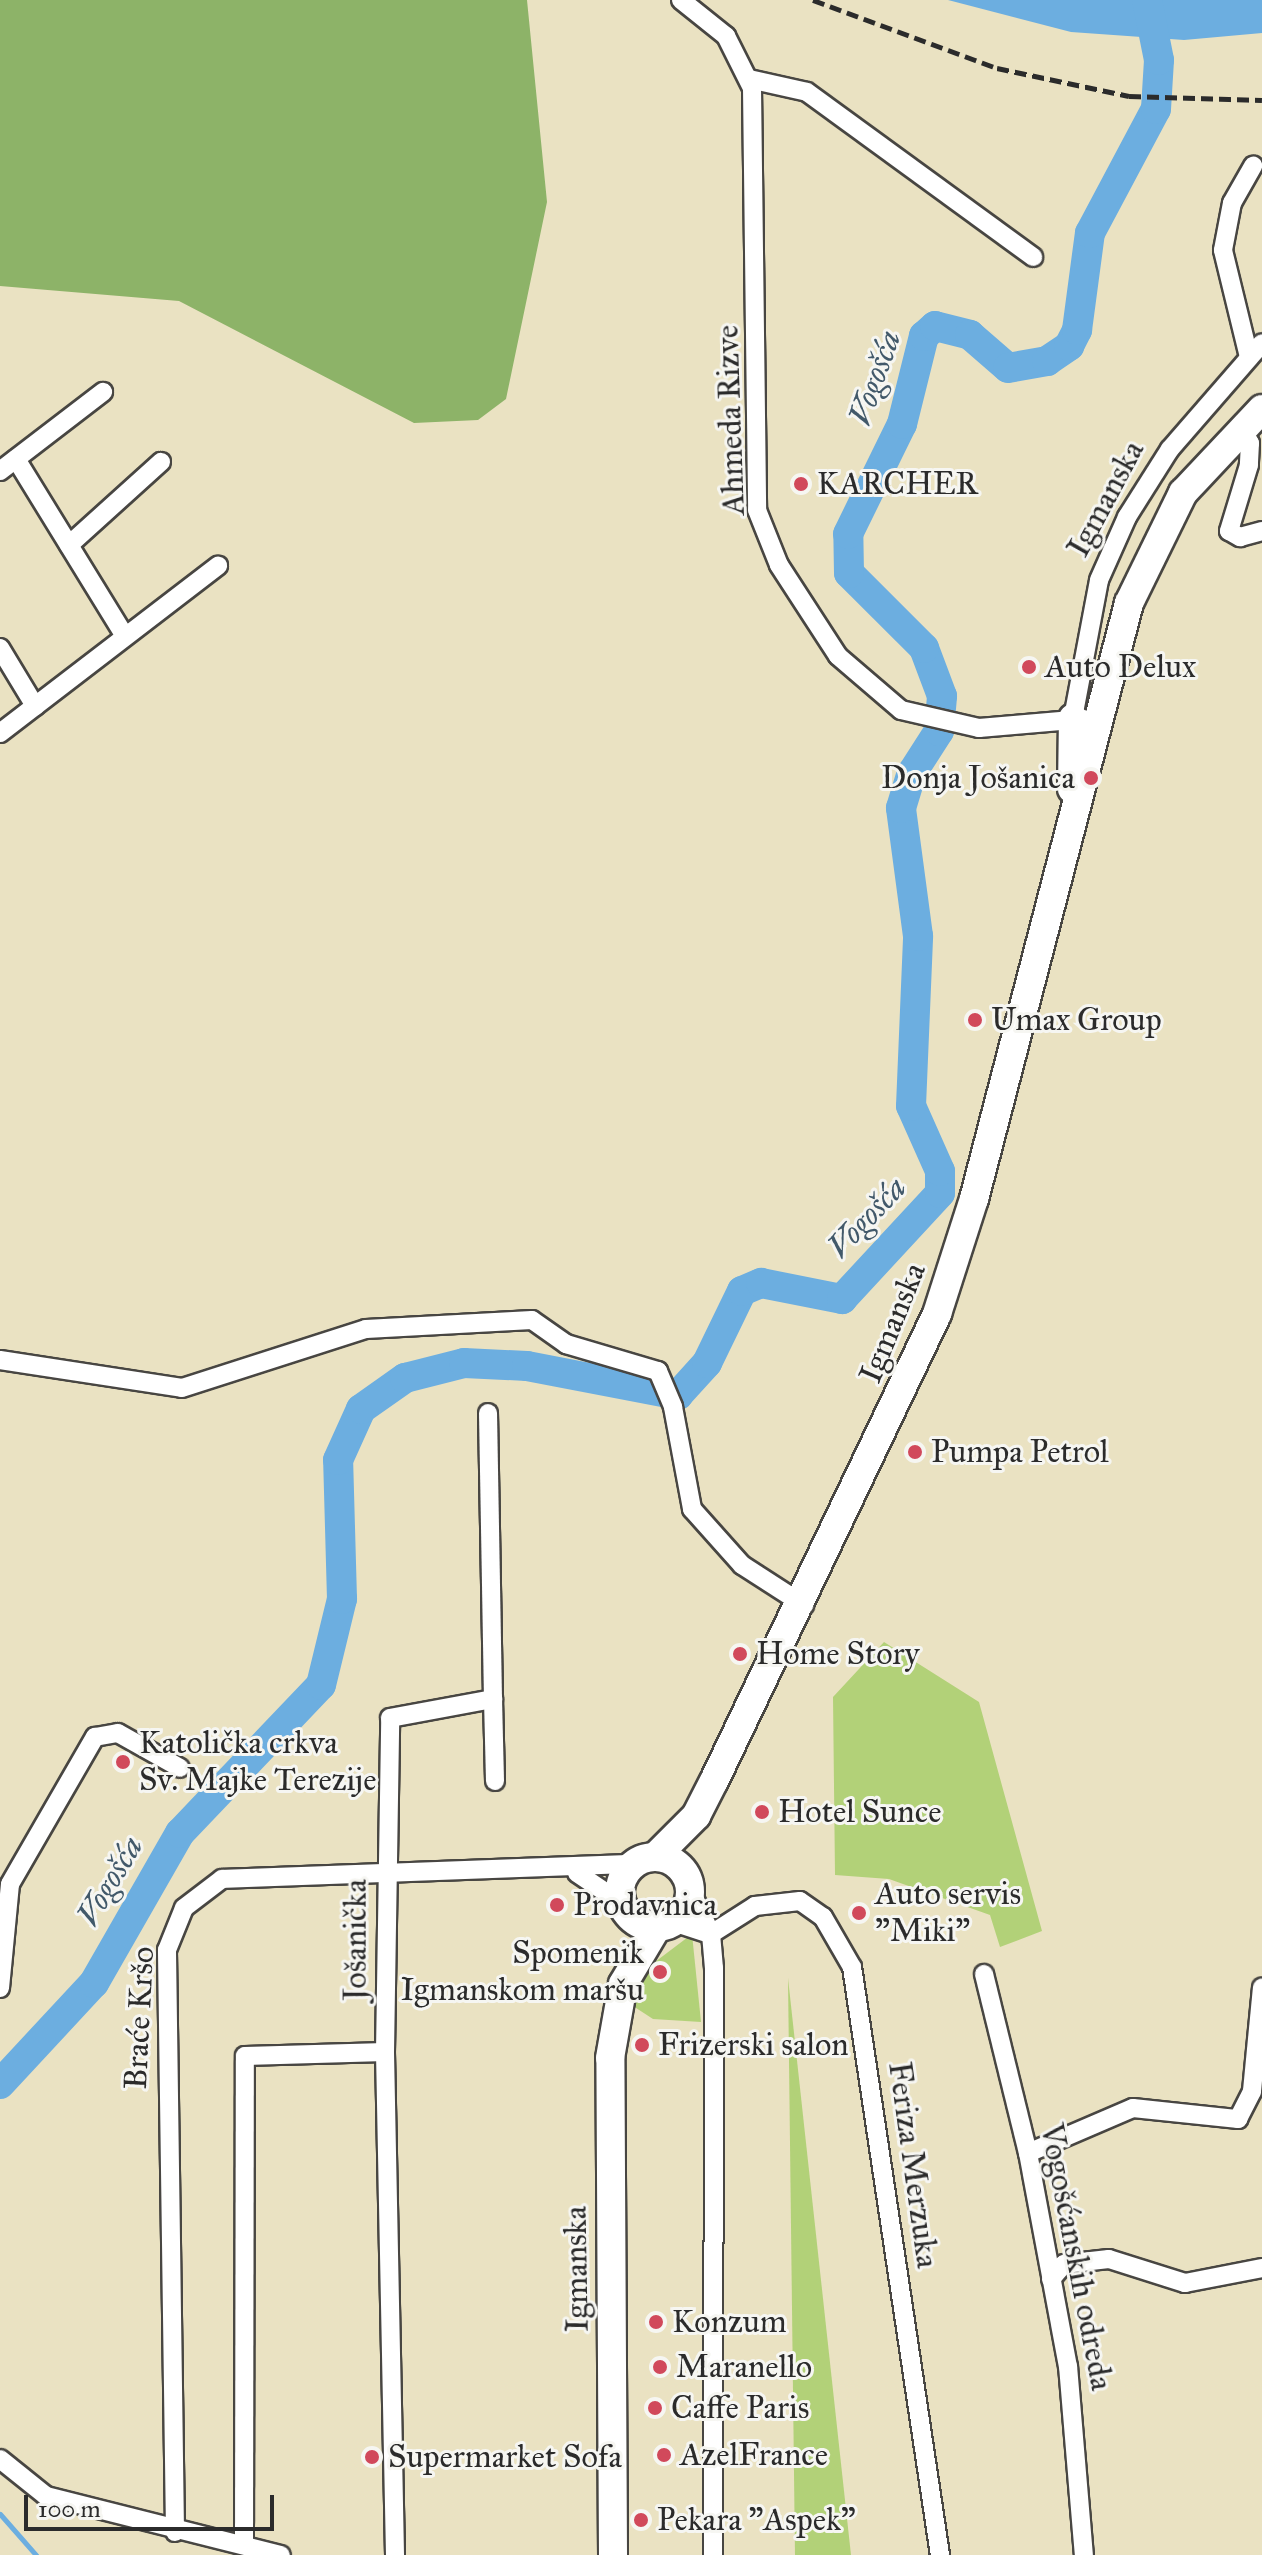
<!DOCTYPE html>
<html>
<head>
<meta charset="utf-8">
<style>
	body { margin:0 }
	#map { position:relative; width:1262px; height:2555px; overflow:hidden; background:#eae2c2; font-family:"IM FELL Great Primer",serif }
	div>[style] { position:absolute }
	.green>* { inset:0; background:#b2d178 }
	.forest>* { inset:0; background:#8db368 }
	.water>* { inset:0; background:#6caee0 }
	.stream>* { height:5px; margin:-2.5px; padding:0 2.5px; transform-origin:2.5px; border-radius:2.5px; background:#6caee0 }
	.river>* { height:30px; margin:-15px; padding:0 15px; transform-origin:15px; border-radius:15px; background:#6caee0 }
	.roads { filter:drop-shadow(2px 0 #484642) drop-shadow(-2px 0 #484642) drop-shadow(0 2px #484642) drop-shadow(0 -2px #484642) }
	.street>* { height:18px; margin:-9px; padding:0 9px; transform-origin:9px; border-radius:9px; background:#fff }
	.primary>* { height:28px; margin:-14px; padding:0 14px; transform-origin:14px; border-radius:14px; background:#fff }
	.primary>.ring { margin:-14px; padding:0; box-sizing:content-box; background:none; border:28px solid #fff; border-radius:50% }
	.rail>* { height:5px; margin-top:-2.5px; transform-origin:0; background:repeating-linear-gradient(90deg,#2b2b2b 0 12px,transparent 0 18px) }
	.dots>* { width:22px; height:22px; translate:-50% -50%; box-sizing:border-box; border:4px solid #f6f6f2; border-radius:50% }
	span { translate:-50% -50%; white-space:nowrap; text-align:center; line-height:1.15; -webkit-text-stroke:6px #f6f6f2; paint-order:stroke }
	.street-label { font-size:32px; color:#2b2b2b }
	.poi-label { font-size:32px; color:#2b2b2b }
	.left { translate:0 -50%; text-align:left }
	.right { translate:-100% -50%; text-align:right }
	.water-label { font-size:34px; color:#42596a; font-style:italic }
	.scale { position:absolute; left:24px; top:2495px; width:250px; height:36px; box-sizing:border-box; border:4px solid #2b2b2b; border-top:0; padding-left:10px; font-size:24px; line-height:28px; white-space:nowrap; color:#2b2b2b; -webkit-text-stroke:6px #f6f6f2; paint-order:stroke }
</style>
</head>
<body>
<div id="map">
	<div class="green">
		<i style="clip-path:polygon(884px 1642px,979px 1702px,1042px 1931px,1000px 1947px,990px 1915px,889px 1879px,835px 1875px,833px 1697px)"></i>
		<i style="clip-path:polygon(692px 1934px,701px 2022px,653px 2019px,633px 2006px,651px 1965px)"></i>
		<i style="clip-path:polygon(788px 1978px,851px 2555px,795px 2555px)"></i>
	</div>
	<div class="forest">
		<i style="clip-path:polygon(0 0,527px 0,547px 202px,506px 399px,478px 420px,414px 423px,179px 301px,0 286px)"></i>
	</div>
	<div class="water">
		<i style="clip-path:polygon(948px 0,1262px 0,1262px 33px,1184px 40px,1071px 32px)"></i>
	</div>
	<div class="stream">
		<i style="left:0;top:2514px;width:55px;rotate:48.7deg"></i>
	</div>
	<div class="river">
		<i style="left:0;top:2084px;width:138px;rotate:-47.1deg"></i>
		<i style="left:94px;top:1983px;width:173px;rotate:-60.2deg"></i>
		<i style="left:180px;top:1833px;width:204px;rotate:-46.4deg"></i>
		<i style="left:321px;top:1685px;width:89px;rotate:-76.3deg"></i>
		<i style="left:342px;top:1599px;width:139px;rotate:-91.6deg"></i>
		<i style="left:338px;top:1460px;width:56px;rotate:-65.7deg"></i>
		<i style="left:361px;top:1409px;width:54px;rotate:-35.2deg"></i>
		<i style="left:405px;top:1378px;width:61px;rotate:-14.3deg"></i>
		<i style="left:464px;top:1363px;width:63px;rotate:2.7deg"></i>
		<i style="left:527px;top:1366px;width:154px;rotate:10.9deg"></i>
		<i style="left:678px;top:1395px;width:43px;rotate:-47.8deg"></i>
		<i style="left:707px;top:1363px;width:80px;rotate:-64.1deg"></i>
		<i style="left:742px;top:1291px;width:21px;rotate:-23deg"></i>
		<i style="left:761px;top:1283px;width:83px;rotate:11.2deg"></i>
		<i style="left:842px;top:1299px;width:144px;rotate:-47.2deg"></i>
		<i style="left:940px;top:1193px;width:22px;rotate:-90deg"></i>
		<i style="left:940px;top:1171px;width:71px;rotate:-114deg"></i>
		<i style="left:911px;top:1106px;width:170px;rotate:-87.6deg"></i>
		<i style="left:918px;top:936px;width:129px;rotate:-97.6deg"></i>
		<i style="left:901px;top:808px;width:37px;rotate:-73deg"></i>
		<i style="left:912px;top:773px;width:50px;rotate:-57.3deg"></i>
		<i style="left:939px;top:731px;width:35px;rotate:-85deg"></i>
		<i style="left:942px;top:696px;width:51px;rotate:-110.6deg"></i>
		<i style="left:924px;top:648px;width:106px;rotate:-135deg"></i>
		<i style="left:849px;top:573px;width:39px;rotate:-91deg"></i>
		<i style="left:848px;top:534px;width:123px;rotate:-63.9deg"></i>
		<i style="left:902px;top:424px;width:91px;rotate:-76deg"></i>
		<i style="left:924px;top:336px;width:15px;rotate:-42deg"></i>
		<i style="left:935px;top:326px;width:36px;rotate:14deg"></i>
		<i style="left:970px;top:335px;width:50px;rotate:41deg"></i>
		<i style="left:1008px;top:368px;width:40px;rotate:-10deg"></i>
		<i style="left:1047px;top:361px;width:27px;rotate:-34deg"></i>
		<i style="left:1069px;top:346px;width:18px;rotate:-63deg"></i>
		<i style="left:1077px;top:330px;width:98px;rotate:-82.4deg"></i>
		<i style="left:1090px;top:233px;width:140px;rotate:-62deg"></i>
		<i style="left:1156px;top:109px;width:49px;rotate:-86.5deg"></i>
		<i style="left:1159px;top:60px;width:61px;rotate:-101.3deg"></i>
	</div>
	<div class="roads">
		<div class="street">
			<i style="left:681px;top:0;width:58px;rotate:38.7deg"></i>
			<i style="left:726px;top:36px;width:58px;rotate:63.4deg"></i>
			<i style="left:752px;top:88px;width:422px;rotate:89.3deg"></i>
			<i style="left:757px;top:510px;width:59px;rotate:68.2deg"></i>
			<i style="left:779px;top:565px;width:108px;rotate:57deg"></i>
			<i style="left:838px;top:656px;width:83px;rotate:40.6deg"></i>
			<i style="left:901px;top:710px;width:80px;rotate:13deg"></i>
			<i style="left:979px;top:728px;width:105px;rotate:-4.9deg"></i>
			<i style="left:749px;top:79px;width:59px;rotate:12.6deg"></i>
			<i style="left:807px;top:92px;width:280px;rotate:36.1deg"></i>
			<i style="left:1249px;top:357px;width:110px;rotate:-103.7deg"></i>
			<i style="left:1223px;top:250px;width:48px;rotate:-79.2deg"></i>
			<i style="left:1232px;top:203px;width:43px;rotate:-60.4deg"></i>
			<i style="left:1240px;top:426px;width:20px;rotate:60deg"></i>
			<i style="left:1250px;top:443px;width:22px;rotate:93deg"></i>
			<i style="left:1249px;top:465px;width:69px;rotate:106.9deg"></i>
			<i style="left:1229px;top:531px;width:13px;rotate:29deg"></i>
			<i style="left:1240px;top:537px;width:23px;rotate:-15deg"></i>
			<i style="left:16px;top:459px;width:208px;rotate:58.4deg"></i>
			<i style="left:0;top:471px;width:130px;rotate:-37.5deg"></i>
			<i style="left:69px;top:545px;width:124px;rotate:-42.1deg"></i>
			<i style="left:0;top:648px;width:68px;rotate:58.9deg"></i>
			<i style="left:1073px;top:718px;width:140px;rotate:-79.3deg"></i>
			<i style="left:1099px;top:580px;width:69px;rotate:-66deg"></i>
			<i style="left:1127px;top:517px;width:80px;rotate:-57.7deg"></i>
			<i style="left:1170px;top:449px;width:140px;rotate:-49deg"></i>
			<i style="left:0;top:733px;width:275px;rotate:-37.5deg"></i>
			<i style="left:0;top:1360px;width:184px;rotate:8.7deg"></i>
			<i style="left:182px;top:1388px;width:193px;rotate:-17.8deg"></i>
			<i style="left:366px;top:1329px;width:166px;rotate:-3.1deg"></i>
			<i style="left:532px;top:1320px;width:42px;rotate:35.2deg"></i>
			<i style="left:566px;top:1344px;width:96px;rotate:16.4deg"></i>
			<i style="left:658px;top:1371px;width:39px;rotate:67deg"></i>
			<i style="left:673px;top:1407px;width:104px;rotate:79.4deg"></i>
			<i style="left:692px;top:1509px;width:75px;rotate:48.2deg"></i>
			<i style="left:742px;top:1565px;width:74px;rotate:32.8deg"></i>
			<i style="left:493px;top:1699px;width:82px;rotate:88.6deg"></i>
			<i style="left:577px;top:1873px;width:55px;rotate:34deg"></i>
			<i style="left:690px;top:1889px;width:50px;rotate:65deg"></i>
			<i style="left:711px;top:1934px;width:34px;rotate:85deg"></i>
			<i style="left:714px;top:1968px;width:587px;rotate:90.1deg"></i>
			<i style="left:673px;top:1922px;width:40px;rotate:18deg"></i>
			<i style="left:711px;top:1934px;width:52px;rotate:-32.5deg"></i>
			<i style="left:755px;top:1906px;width:45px;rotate:-6.3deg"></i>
			<i style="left:800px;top:1901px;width:28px;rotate:35deg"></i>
			<i style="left:823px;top:1917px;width:58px;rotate:59.9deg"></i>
			<i style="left:852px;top:1967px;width:595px;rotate:81.49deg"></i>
			<i style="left:984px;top:1974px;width:184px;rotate:76.2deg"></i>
			<i style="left:1028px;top:2153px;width:217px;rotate:79.4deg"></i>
			<i style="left:1068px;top:2366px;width:190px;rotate:85.2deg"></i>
			<i style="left:0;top:1988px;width:104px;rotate:-84.5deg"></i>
			<i style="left:10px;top:1884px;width:170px;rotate:-60deg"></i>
			<i style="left:95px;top:1737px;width:23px;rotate:-10deg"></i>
			<i style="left:118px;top:1733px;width:71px;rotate:29.4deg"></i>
			<i style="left:1028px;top:2153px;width:114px;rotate:-23.2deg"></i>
			<i style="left:1133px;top:2108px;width:106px;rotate:6deg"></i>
			<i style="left:1238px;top:2119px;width:31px;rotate:-63deg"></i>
			<i style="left:1252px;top:2091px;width:104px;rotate:-84.5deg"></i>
			<i style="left:1051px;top:2279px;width:20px;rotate:-49deg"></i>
			<i style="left:1064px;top:2264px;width:45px;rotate:-6.3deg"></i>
			<i style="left:1109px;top:2259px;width:80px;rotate:17.5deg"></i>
			<i style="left:1185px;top:2283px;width:78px;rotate:-11deg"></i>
			<i style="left:0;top:2459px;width:59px;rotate:38.8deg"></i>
			<i style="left:46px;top:2496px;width:242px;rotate:14.1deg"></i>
			<i style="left:175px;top:2532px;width:582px;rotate:-90.79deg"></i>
			<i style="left:167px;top:1950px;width:45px;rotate:-68deg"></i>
			<i style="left:184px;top:1908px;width:48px;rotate:-37.3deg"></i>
			<i style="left:222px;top:1879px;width:411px;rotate:-2.1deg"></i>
			<i style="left:244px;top:2545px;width:489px;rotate:-89.9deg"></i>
			<i style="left:245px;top:2056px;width:140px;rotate:-1.6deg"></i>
			<i style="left:395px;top:2555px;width:503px;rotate:-91.14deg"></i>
			<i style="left:385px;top:2052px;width:334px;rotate:-89.1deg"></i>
			<i style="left:390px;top:1718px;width:105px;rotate:-10.5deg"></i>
			<i style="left:493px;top:1699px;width:286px;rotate:-91deg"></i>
		</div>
		<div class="primary">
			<i style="left:1072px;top:789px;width:71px;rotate:-89.2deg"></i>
			<i style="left:656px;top:1856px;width:57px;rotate:-45deg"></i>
			<i style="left:696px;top:1816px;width:39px;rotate:-63deg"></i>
			<i style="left:714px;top:1781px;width:518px;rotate:-64.47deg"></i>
			<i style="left:937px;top:1314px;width:121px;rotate:-72.2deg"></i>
			<i style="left:974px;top:1199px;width:616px;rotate:-75.42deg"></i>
			<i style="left:1129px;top:603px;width:123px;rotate:-63.9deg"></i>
			<i style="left:1183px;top:493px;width:115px;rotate:-46.8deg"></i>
			<i class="ring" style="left:620px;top:1857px;width:42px;height:42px"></i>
			<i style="left:613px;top:2555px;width:497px;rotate:-90.3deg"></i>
			<i style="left:610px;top:2058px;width:75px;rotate:-80deg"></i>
			<i style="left:623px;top:1984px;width:66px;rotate:-59.2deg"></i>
		</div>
	</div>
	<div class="rail">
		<i style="left:813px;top:0;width:196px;rotate:20.3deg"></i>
		<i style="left:997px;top:68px;width:135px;rotate:12deg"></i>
		<i style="left:1129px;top:96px;width:133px;rotate:1.7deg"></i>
	</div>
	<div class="dots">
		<i style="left:801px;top:484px;background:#d1495b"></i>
		<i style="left:1029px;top:667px;background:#d1495b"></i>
		<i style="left:1091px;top:778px;background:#d1495b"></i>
		<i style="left:975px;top:1020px;background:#d1495b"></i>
		<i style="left:915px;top:1452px;background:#d1495b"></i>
		<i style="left:740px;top:1654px;background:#d1495b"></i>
		<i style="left:123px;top:1762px;background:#d1495b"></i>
		<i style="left:762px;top:1812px;background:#d1495b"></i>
		<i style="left:557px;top:1905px;background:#d1495b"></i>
		<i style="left:859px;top:1913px;background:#d1495b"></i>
		<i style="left:660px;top:1972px;background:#d1495b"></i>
		<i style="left:642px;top:2045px;background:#d1495b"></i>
		<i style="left:656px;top:2322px;background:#d1495b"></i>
		<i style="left:660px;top:2367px;background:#d1495b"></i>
		<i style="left:655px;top:2408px;background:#d1495b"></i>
		<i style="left:664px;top:2455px;background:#d1495b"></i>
		<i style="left:372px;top:2457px;background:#d1495b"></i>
		<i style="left:641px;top:2520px;background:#d1495b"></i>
	</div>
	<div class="street-label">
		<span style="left:731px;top:420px;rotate:-92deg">Ahmeda Rizve</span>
		<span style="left:1106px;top:499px;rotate:-62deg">Igmanska</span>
		<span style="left:893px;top:1323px;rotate:-68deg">Igmanska</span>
		<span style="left:356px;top:1940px;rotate:-90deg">Jošanička</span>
		<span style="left:140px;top:2018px;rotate:-87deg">Braće Kršo</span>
		<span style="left:913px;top:2165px;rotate:82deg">Feriza Merzuka</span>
		<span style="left:1076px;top:2257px;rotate:79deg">Vogošćanskih odreda</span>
		<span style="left:577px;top:2269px;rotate:-91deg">Igmanska</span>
	</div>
	<div class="poi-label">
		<span class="left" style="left:817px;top:484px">KARCHER</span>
		<span class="left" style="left:1045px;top:667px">Auto Delux</span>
		<span class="right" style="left:1075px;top:778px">Donja Jošanica</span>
		<span class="left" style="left:991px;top:1020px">Umax Group</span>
		<span class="left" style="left:931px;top:1452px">Pumpa Petrol</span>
		<span class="left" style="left:756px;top:1654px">Home Story</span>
		<span class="left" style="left:139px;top:1762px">Katolička crkva<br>Sv. Majke Terezije</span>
		<span class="left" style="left:778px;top:1812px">Hotel Sunce</span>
		<span class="left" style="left:875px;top:1913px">Auto servis<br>"Miki"</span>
		<span class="left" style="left:573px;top:1905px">Prodavnica</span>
		<span class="right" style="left:644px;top:1972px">Spomenik<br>Igmanskom maršu</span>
		<span class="left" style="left:658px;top:2045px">Frizerski salon</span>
		<span class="left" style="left:672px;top:2322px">Konzum</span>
		<span class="left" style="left:676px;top:2367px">Maranello</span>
		<span class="left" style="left:671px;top:2408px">Caffe Paris</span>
		<span class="left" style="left:680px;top:2455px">AzelFrance</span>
		<span class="left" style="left:388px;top:2457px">Supermarket Sofa</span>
		<span class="left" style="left:657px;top:2520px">Pekara "Aspek"</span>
	</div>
	<div class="water-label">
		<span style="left:874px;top:378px;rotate:-71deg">Vogošća</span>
		<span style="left:866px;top:1217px;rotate:-47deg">Vogošća</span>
		<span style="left:109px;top:1881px;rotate:-60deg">Vogošća</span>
	</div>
	<div class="scale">100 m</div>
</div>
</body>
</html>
